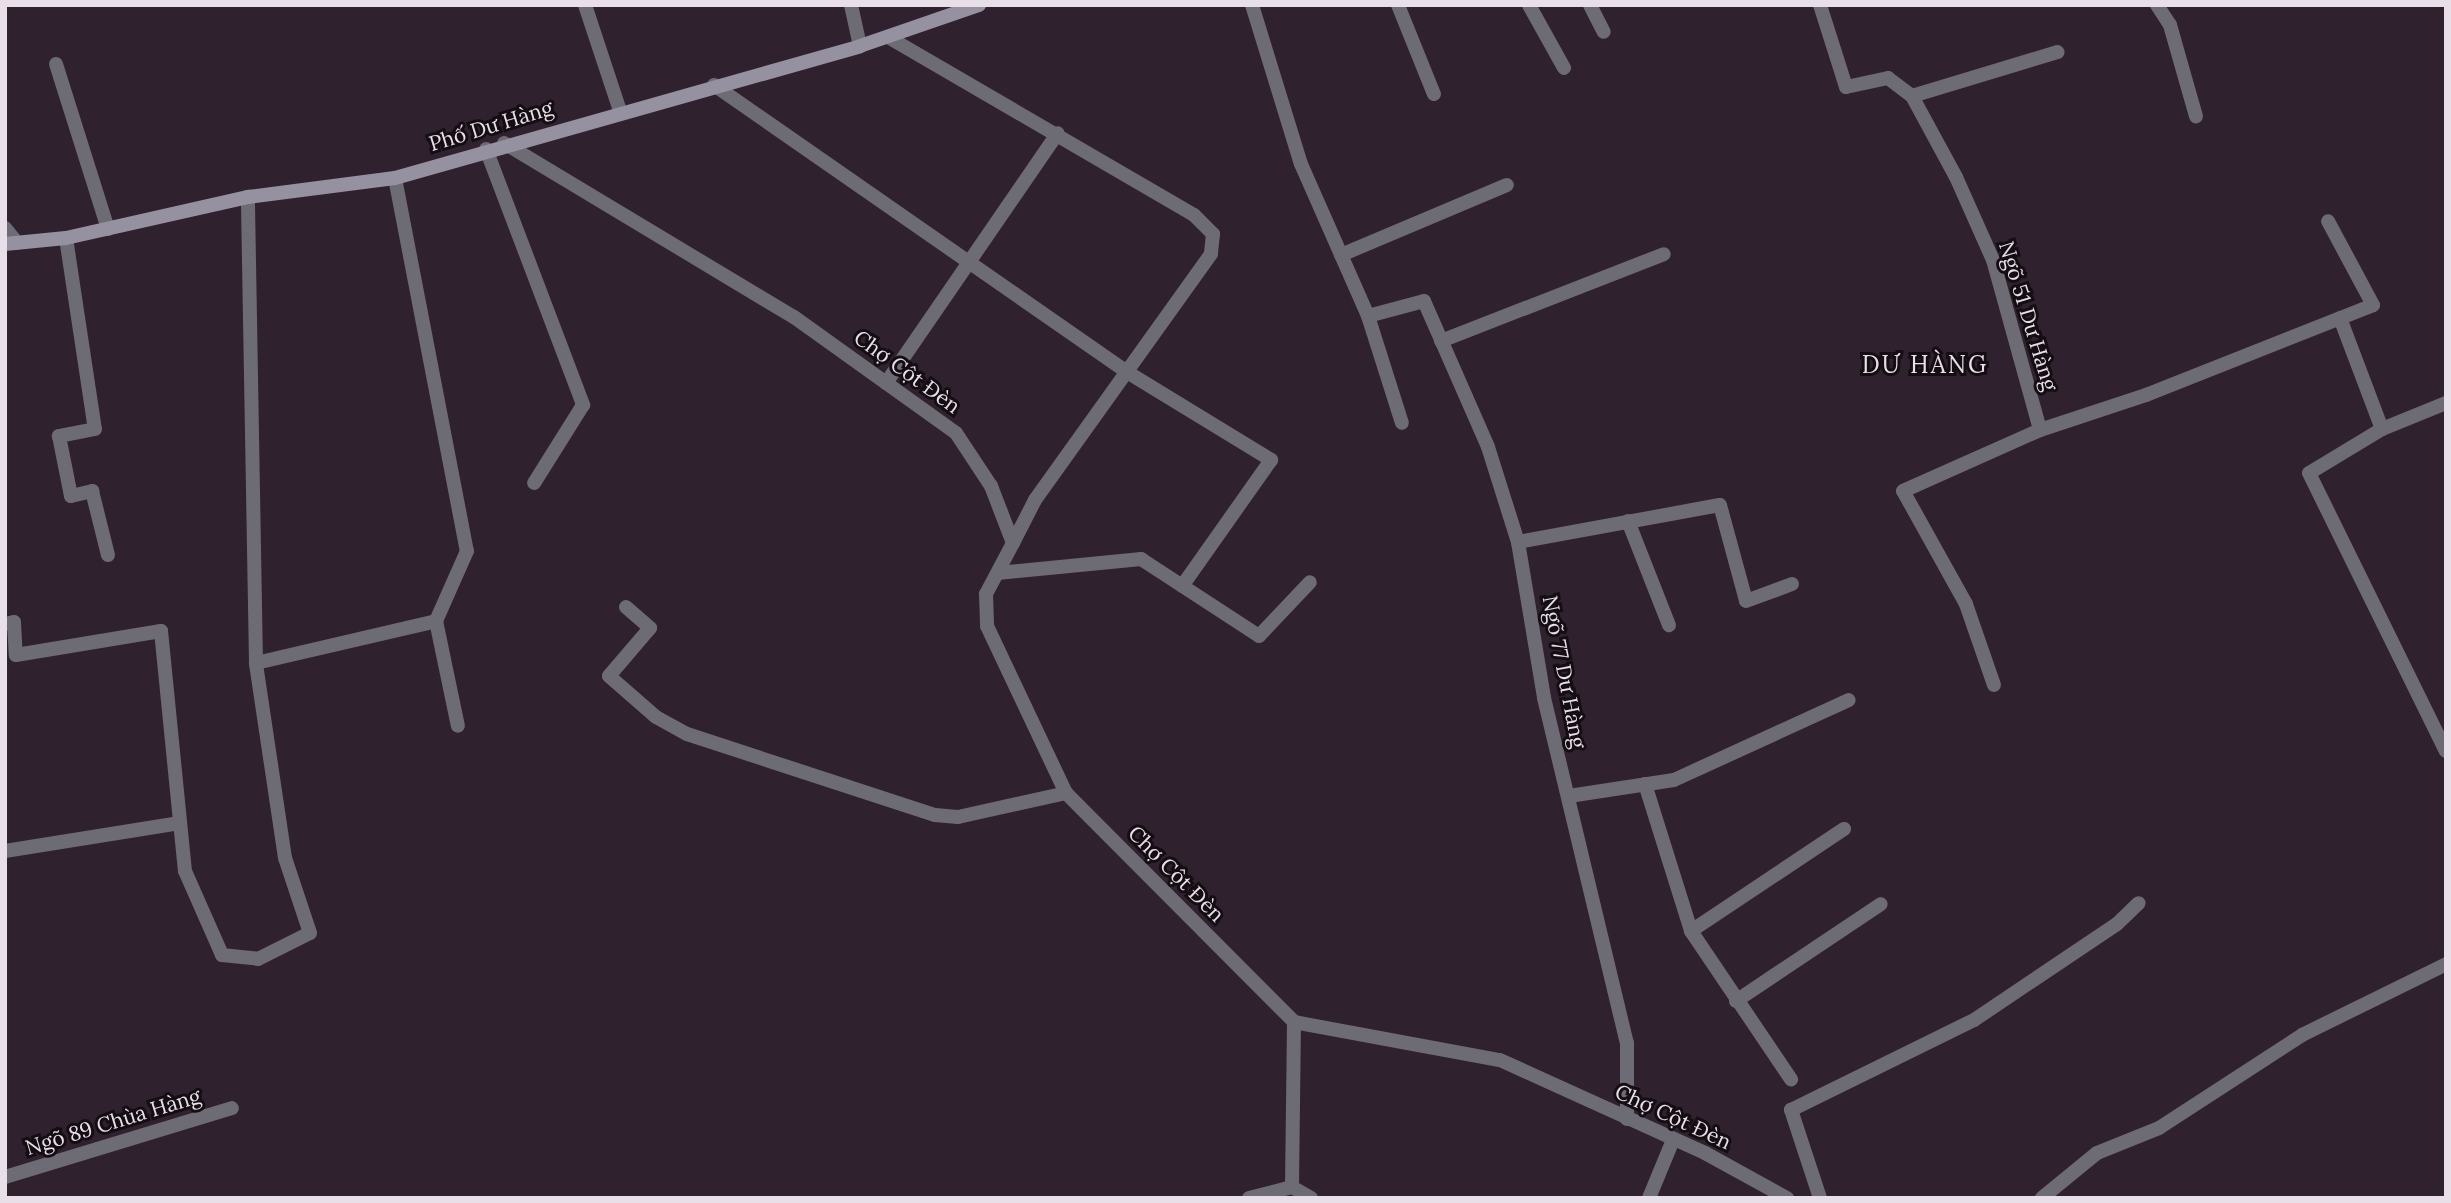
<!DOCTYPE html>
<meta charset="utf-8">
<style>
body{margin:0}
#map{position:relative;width:2451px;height:1203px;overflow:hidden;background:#2f212e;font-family:Lora,serif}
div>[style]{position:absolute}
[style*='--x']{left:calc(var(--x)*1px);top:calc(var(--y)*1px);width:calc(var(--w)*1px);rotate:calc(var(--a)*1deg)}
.lane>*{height:14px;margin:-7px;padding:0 7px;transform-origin:7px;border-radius:7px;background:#6d6b74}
.secondary>*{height:14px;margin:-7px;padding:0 7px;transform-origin:7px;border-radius:7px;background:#9591a0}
span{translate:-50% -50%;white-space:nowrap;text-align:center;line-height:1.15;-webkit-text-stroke:6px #140d13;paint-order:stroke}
.street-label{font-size:21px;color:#e9dfe8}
.quarter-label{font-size:24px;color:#e9dfe8;letter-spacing:2px}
.frame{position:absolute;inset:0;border:7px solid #e9dfe8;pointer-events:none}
</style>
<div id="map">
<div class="lane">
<div style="--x:585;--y:5;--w:112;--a:71.7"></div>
<div style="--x:851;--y:5;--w:42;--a:77.6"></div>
<div style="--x:1252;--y:5;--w:166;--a:72.9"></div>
<div style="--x:1301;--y:164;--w:166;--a:66.2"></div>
<div style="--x:1368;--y:316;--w:112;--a:72.4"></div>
<div style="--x:1398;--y:5;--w:96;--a:68"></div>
<div style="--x:1529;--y:5;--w:72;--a:60.9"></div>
<div style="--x:1590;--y:5;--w:30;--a:63"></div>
<div style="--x:1820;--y:5;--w:86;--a:72.4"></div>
<div style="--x:1846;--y:87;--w:43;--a:-12.1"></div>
<div style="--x:1888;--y:78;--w:30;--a:37"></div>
<div style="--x:1912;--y:96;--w:92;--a:61.5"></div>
<div style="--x:1956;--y:177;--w:91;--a:66"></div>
<div style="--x:1993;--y:260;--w:176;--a:74.5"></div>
<div style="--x:2157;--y:5;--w:24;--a:57"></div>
<div style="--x:2170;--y:25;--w:95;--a:74.1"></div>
<div style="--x:888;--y:37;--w:354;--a:30.2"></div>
<div style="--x:1194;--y:215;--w:27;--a:45"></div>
<div style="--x:1213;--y:234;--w:20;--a:96"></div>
<div style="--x:1211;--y:254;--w:302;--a:125.6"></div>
<div style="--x:1035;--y:500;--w:48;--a:117.1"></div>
<div style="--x:56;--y:64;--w:173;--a:72.5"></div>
<div style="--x:714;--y:85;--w:503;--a:34.8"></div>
<div style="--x:1127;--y:372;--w:169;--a:31.4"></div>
<div style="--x:1271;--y:460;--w:154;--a:125.2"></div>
<div style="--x:1912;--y:96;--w:152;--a:-16.8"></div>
<div style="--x:504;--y:143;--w:338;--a:31"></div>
<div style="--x:794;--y:317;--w:199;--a:35.6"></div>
<div style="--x:956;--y:433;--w:64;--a:56.6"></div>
<div style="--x:991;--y:486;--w:61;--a:68.9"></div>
<div style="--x:1013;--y:543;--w:58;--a:117.9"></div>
<div style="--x:986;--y:594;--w:32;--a:88"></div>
<div style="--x:987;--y:626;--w:185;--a:64.7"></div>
<div style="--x:1066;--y:793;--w:323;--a:45.1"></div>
<div style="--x:1294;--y:1022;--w:209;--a:10.5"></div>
<div style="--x:1500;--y:1060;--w:225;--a:24.4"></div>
<div style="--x:1705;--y:1153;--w:94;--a:28.8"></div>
<div style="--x:486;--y:149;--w:274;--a:69.2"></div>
<div style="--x:583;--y:405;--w:92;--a:122.1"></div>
<div style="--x:395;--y:178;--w:380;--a:79.1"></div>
<div style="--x:467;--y:551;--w:77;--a:113.9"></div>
<div style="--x:436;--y:621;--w:107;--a:78.2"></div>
<div style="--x:5;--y:228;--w:19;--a:51"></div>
<div style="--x:66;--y:238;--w:193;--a:81.4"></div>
<div style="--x:95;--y:429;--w:37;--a:169"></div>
<div style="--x:59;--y:436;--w:61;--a:78.7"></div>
<div style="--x:71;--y:496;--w:22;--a:-13"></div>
<div style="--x:92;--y:491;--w:66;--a:76"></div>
<div style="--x:1341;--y:255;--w:180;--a:-22.9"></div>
<div style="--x:1368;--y:316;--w:58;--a:-15"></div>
<div style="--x:1424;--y:301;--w:159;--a:66.3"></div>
<div style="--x:1488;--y:447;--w:100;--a:72.5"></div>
<div style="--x:1518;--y:542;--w:158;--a:80.5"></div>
<div style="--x:1544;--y:698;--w:355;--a:76.5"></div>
<div style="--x:1627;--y:1043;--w:76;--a:90"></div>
<div style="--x:2340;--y:318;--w:119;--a:69.3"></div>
<div style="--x:1441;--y:341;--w:239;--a:-21.3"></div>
<div style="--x:886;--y:383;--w:303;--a:-55.5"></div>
<div style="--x:2446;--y:403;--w:69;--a:157.9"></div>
<div style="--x:2382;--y:429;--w:85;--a:148.9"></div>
<div style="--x:2309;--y:473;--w:310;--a:63.8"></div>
<div style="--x:1628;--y:521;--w:112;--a:68.5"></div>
<div style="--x:1518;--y:542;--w:205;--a:-10.4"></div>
<div style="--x:1720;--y:505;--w:99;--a:74.8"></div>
<div style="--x:1746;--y:601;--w:49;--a:-20.3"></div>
<div style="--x:998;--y:573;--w:144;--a:-5.6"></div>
<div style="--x:1141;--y:559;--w:141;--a:33.1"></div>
<div style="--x:1259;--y:636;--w:74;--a:-46.6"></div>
<div style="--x:626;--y:607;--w:32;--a:41"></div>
<div style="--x:650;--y:628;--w:63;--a:130.5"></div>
<div style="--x:609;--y:676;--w:62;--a:41.1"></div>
<div style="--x:656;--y:717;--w:35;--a:29"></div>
<div style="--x:687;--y:734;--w:261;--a:18.1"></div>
<div style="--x:935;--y:815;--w:23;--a:5"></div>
<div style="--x:958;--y:817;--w:111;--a:-12.5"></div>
<div style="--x:5;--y:624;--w:9;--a:-13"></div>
<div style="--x:14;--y:622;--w:33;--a:87"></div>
<div style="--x:16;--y:655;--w:147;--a:-9.4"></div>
<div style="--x:161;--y:631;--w:241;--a:84.3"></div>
<div style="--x:185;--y:871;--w:92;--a:66.2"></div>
<div style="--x:222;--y:955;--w:36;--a:6"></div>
<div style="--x:258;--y:959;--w:58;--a:-26.6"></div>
<div style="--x:310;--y:933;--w:79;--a:-108.4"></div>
<div style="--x:285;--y:858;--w:197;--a:-98.5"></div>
<div style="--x:256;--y:663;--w:466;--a:-91"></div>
<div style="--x:256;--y:663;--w:185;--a:-13.1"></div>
<div style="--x:1994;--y:685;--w:86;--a:-109.1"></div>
<div style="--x:1966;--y:604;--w:129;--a:-119.1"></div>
<div style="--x:1903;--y:491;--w:150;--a:-24"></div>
<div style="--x:2040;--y:430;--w:112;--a:-18.3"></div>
<div style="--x:2146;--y:395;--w:244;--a:-21.6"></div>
<div style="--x:2373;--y:305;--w:95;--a:-118.2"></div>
<div style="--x:1645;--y:784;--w:154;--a:72.6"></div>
<div style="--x:1691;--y:931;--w:179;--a:56"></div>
<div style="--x:1569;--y:796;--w:106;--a:-8.7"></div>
<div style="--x:1674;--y:780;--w:192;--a:-24.6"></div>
<div style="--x:5;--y:851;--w:177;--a:-9.1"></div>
<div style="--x:1691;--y:931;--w:184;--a:-33.7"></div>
<div style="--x:1736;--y:1001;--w:174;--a:-33.8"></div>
<div style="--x:1294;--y:1022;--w:165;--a:90.7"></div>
<div style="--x:1292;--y:1187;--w:22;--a:30"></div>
<div style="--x:5;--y:1177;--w:237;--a:-16.9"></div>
<div style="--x:1249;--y:1198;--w:44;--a:-14.3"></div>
<div style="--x:1649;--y:1198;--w:63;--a:-67.5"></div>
<div style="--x:1820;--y:1198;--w:93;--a:-108.2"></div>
<div style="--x:1791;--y:1110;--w:204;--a:-26.2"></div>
<div style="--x:1974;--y:1020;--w:172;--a:-33.9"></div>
<div style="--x:2117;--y:924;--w:30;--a:-44"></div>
<div style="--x:2042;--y:1198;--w:71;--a:-39.3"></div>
<div style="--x:2097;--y:1153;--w:67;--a:-22"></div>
<div style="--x:2159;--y:1128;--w:171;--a:-33"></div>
<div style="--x:2302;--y:1035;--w:161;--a:-26.2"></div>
</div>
<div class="secondary">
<div style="--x:5;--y:244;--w:61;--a:-5.6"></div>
<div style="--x:66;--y:238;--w:187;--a:-12.7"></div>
<div style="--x:248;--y:197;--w:148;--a:-7.4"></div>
<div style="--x:395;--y:178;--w:483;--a:-15.8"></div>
<div style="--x:860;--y:46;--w:126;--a:-19"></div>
</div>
<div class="street-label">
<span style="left:491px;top:126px;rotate:-17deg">Phố Dư Hàng</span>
<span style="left:2028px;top:316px;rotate:73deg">Ngõ 51 Dư Hàng</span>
<span style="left:907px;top:372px;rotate:36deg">Chợ Cột Đèn</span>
<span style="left:1564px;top:672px;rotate:79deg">Ngõ 77 Dư Hàng</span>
<span style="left:1176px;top:874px;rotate:45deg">Chợ Cột Đèn</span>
<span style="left:1673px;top:1117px;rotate:25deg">Chợ Cột Đèn</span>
<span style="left:113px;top:1122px;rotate:-17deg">Ngõ 89 Chùa Hàng</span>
</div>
<div class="quarter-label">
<span style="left:1925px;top:365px">DƯ HÀNG</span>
</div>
<div class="frame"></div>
</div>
